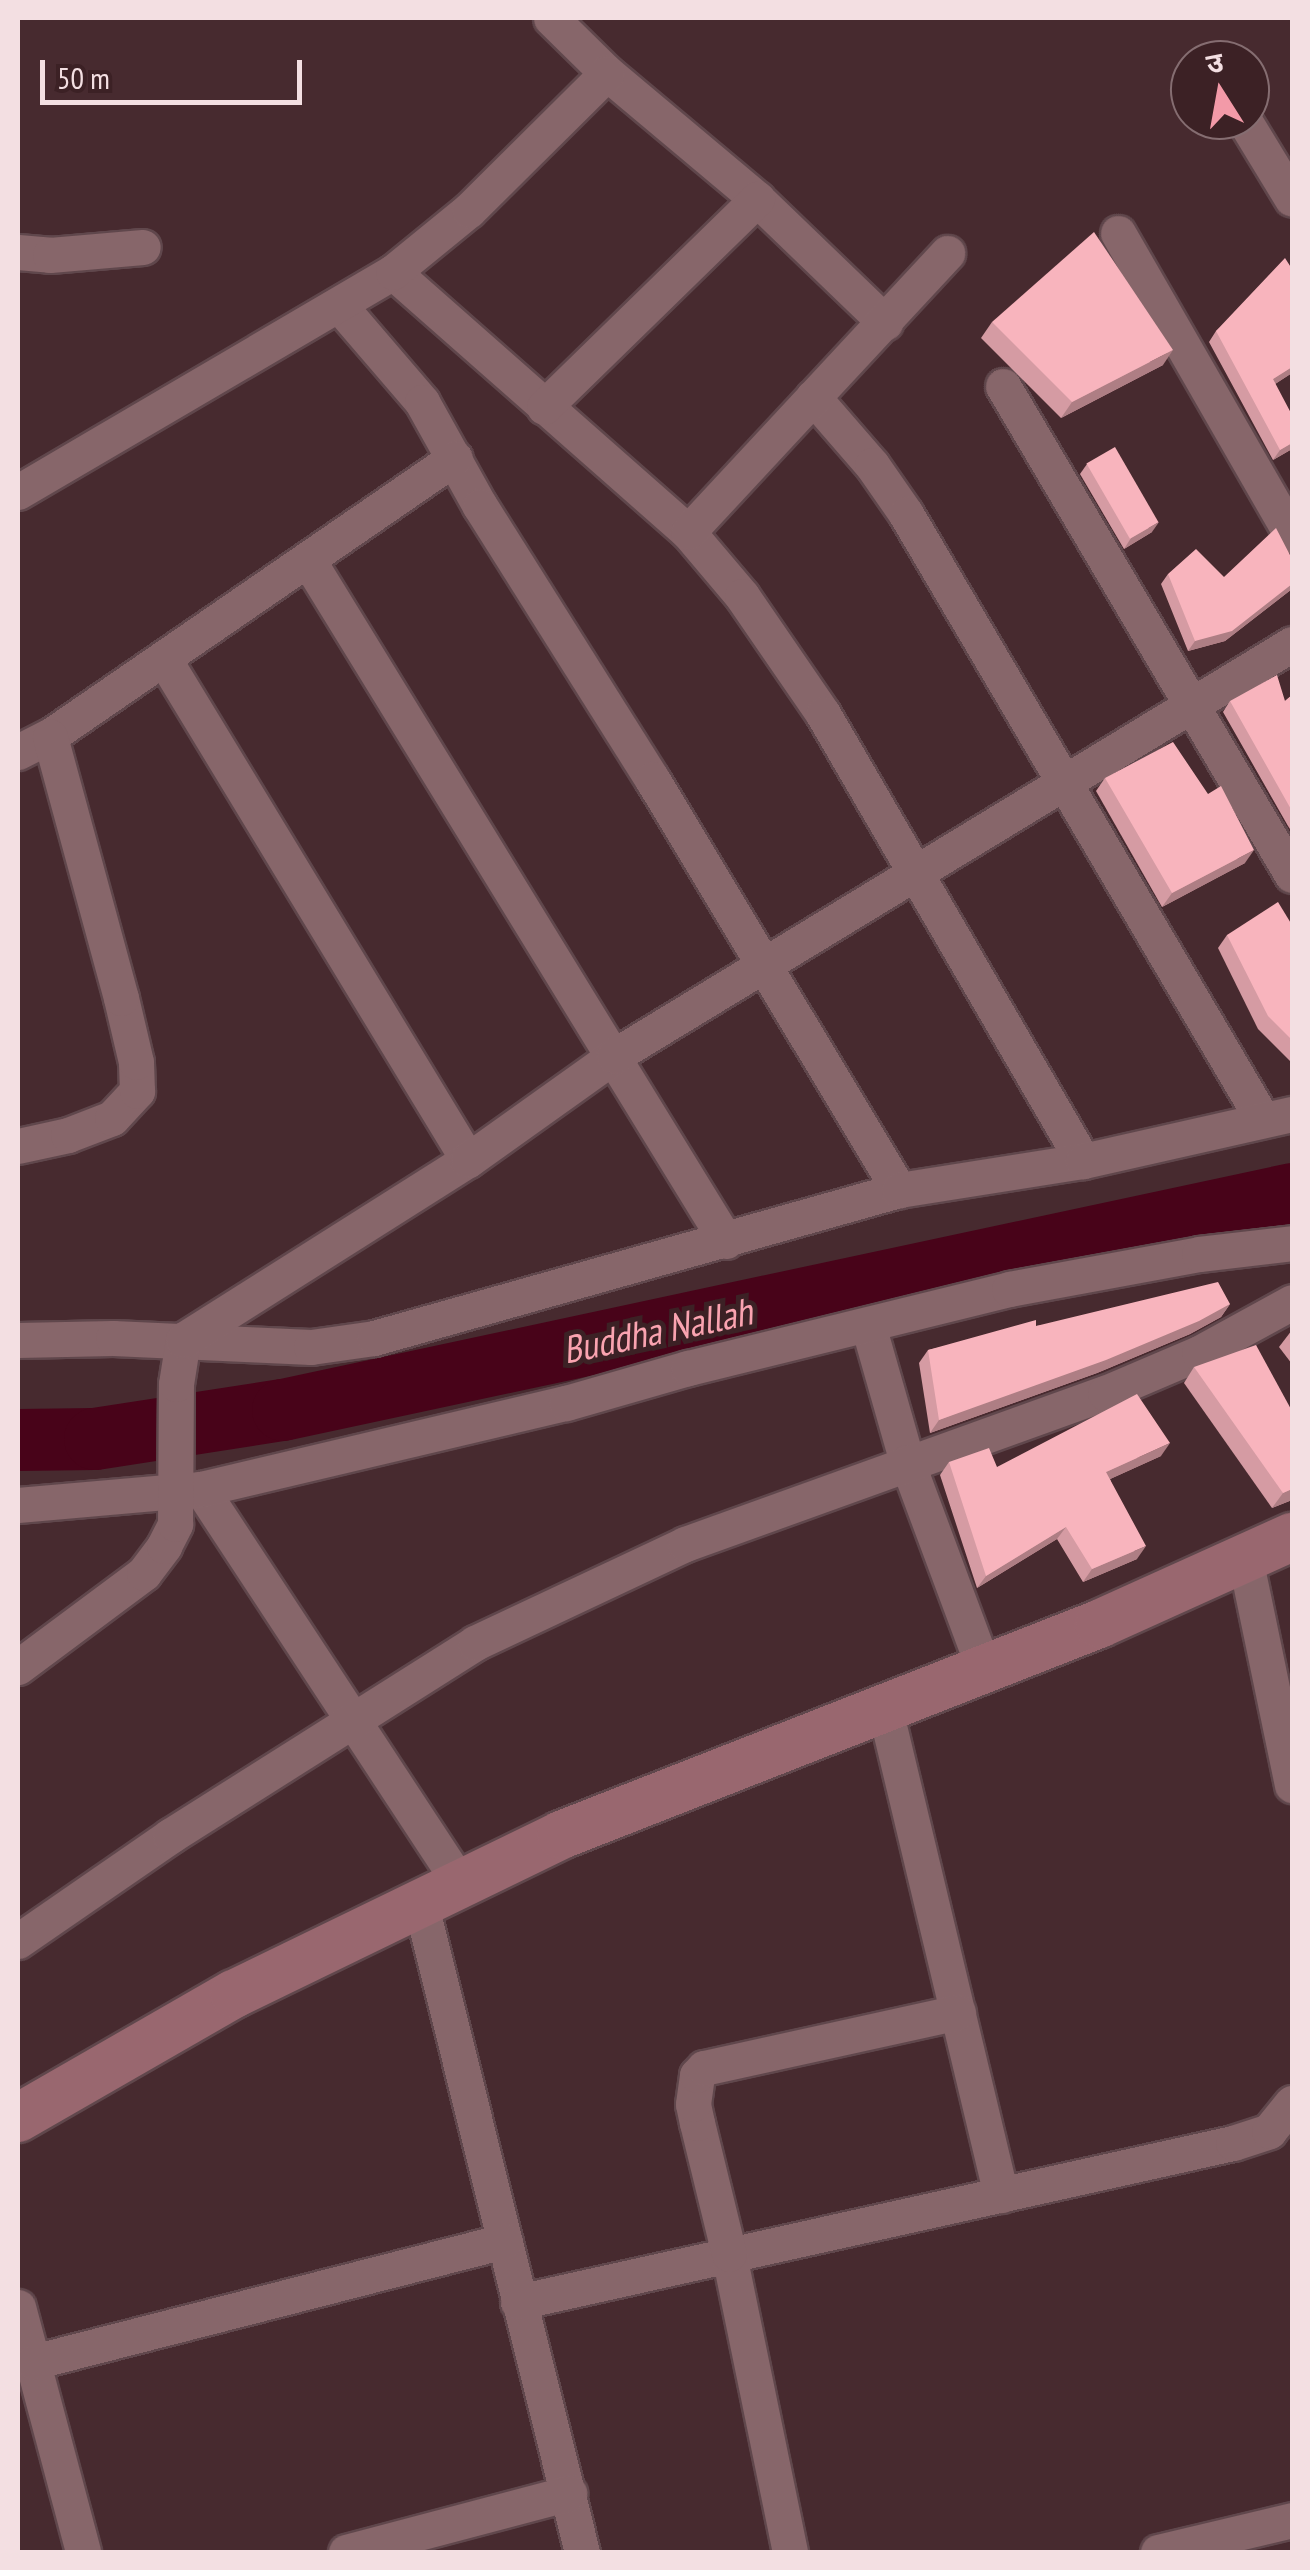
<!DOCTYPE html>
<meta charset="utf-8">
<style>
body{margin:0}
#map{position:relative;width:1310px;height:2570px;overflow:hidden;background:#472a2f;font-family:"PT Sans Narrow","Noto Sans Devanagari",sans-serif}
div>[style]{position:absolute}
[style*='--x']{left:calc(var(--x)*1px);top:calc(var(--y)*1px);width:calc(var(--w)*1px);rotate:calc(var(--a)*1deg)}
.river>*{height:62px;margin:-31px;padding:0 31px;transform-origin:31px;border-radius:31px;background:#480319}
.roads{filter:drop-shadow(2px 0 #60474c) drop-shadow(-2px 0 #60474c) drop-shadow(0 2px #60474c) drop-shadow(0 -2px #60474c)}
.street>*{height:35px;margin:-17.5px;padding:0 17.5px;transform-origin:17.5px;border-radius:17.5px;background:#87666a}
.secondary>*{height:48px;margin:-24px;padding:0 24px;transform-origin:24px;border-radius:24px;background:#99676f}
.wall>*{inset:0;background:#d59ba3}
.shaded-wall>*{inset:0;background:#ae7e84}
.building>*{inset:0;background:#f8b4bd;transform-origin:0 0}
span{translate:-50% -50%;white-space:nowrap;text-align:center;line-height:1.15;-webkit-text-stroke:10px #3c2125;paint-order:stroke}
.water-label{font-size:38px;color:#faa3b0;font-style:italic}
.frame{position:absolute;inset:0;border:20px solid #f3dfe2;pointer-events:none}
.north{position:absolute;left:1170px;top:40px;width:100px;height:100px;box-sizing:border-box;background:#3c2125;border:2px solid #856d71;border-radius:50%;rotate:349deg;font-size:28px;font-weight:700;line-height:40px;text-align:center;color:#f3dfe2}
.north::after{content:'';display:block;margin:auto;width:35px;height:45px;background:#f39aa8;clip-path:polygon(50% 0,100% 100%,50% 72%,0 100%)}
.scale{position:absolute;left:40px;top:60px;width:262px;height:45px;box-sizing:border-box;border:5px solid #f3dfe2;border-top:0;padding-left:12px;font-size:30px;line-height:35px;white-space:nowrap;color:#f3dfe2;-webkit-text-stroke:8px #3c2125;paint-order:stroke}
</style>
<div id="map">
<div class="river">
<div style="--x:18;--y:1440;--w:77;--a:-0.7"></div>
<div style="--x:95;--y:1439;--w:190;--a:-8.8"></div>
<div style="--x:283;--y:1410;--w:1032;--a:-12.08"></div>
</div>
<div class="roads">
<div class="street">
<div style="--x:551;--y:18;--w:78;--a:44.5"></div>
<div style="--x:607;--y:73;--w:196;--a:40"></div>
<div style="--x:757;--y:199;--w:178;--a:43.9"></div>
<div style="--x:1244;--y:120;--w:92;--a:58.7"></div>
<div style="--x:1118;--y:233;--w:349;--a:60.1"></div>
<div style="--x:18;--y:252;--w:32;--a:5"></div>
<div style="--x:50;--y:255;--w:93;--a:-4.9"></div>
<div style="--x:393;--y:272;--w:393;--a:41.4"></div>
<div style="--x:688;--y:532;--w:84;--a:49.8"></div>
<div style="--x:742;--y:596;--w:143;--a:55.5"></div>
<div style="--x:823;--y:714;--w:517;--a:59.82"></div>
<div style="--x:339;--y:305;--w:128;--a:49.4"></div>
<div style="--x:422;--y:402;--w:119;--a:60.9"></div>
<div style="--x:480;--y:506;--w:323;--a:57.8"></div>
<div style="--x:652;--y:779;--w:480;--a:59"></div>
<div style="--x:1003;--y:386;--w:568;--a:59.42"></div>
<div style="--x:813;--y:397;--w:90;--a:49.1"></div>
<div style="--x:872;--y:465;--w:60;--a:55.2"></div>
<div style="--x:906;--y:514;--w:703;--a:59.5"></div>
<div style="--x:544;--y:407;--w:298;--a:-44.3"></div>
<div style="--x:18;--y:492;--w:435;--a:-30.4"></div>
<div style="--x:393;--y:272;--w:98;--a:-39.2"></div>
<div style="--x:469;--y:210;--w:194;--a:-44.8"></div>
<div style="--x:688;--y:532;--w:381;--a:-47.1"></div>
<div style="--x:308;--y:560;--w:799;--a:58.46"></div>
<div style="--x:164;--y:659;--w:586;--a:58.75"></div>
<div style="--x:18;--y:752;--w:36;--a:-27"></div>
<div style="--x:50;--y:736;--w:491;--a:-34.5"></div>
<div style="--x:18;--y:1146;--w:51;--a:-12.4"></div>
<div style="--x:68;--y:1135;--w:47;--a:-21.1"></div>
<div style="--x:112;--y:1118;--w:37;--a:-47"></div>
<div style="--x:137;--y:1091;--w:29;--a:-92"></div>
<div style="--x:136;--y:1062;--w:66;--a:-103.2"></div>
<div style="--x:121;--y:998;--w:271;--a:-105.2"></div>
<div style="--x:868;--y:1325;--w:142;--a:74.1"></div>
<div style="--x:907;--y:1462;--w:221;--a:69.6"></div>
<div style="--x:18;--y:1340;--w:95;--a:-1.2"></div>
<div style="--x:113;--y:1338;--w:198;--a:2.6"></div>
<div style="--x:311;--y:1347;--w:64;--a:-8.1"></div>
<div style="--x:374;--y:1338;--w:545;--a:-15.74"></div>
<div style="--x:899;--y:1190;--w:186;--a:-9"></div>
<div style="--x:1083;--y:1161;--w:214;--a:-12.7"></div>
<div style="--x:201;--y:1489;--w:472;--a:56.7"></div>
<div style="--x:18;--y:1505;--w:184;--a:-5"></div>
<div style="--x:201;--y:1489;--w:375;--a:-13.3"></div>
<div style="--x:566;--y:1403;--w:127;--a:-16"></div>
<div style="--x:688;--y:1368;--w:331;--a:-13.8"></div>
<div style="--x:1009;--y:1289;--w:193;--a:-10.4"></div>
<div style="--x:1199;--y:1254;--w:94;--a:-6.7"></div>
<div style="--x:1245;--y:1558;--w:232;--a:78.3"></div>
<div style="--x:18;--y:1667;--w:157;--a:-36.7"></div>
<div style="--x:144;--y:1573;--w:34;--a:-53"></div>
<div style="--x:164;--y:1546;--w:25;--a:-63"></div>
<div style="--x:175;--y:1524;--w:140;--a:-89.6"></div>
<div style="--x:176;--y:1384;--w:45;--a:-81"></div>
<div style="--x:183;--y:1340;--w:337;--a:-32.3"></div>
<div style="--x:468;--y:1160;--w:179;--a:-35.5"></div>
<div style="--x:614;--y:1056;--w:793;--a:-31.29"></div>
<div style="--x:884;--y:1705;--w:504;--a:76.57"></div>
<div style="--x:420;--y:1901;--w:671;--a:76.03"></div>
<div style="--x:18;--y:1941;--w:185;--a:-34.6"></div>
<div style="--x:170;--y:1836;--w:361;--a:-32.3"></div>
<div style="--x:475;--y:1643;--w:232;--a:-25.2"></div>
<div style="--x:685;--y:1544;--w:446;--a:-19.8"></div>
<div style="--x:1105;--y:1393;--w:102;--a:-23.1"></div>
<div style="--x:1199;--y:1353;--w:106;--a:-28.7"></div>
<div style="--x:518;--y:2302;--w:732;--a:-12.54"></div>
<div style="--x:1233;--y:2143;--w:38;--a:-18"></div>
<div style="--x:1269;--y:2131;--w:36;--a:-51"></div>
<div style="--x:18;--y:2307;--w:253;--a:75.1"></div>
<div style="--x:33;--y:2362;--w:487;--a:-14.4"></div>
<div style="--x:346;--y:2552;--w:231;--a:-14.8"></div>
<div style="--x:790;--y:2552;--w:304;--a:-101.6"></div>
<div style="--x:729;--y:2254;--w:135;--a:-103.7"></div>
<div style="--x:697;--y:2123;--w:19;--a:-102"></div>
<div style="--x:693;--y:2104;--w:29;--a:-82"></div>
<div style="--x:697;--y:2075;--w:10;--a:-45"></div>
<div style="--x:704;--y:2068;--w:260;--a:-12.4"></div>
<div style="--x:1158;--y:2552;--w:138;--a:-13.4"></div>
</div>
<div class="secondary">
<div style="--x:18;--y:2118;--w:249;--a:-29.9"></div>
<div style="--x:234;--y:1994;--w:364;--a:-25.9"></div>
<div style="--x:561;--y:1835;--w:578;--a:-21.41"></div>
<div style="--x:1099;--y:1624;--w:212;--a:-24.3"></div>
</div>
</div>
<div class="wall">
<div style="clip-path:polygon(1292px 269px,1292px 373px,1275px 384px,1292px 449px,1273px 460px,1209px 342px,1216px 331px)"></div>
<div style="clip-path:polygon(992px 322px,1163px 365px,1061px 418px,981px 338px)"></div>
<div style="clip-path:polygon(1087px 464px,1152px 532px,1124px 549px,1080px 474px)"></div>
<div style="clip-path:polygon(1292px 559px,1292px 589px,1225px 641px,1188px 651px,1161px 584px,1168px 574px,1224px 577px)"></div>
<div style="clip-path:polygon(1292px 695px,1292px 832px,1288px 826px,1223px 712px,1230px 701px,1285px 701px)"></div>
<div style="clip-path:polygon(1105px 778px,1245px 863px,1162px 907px,1096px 791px)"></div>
<div style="clip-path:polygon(1292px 925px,1292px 1063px,1258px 1029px,1218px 948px,1227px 935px)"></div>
<div style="clip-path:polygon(1230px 1304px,1221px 1317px,1190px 1334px,1097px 1373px,930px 1433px,919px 1363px,928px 1350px,1036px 1326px)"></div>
<div style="clip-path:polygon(1292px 1330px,1292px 1364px,1279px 1347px)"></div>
<div style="clip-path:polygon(1194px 1367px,1292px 1411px,1292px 1500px,1272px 1508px,1184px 1383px)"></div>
<div style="clip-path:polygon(1161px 1456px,1110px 1479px,1137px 1559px,1083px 1582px,1057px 1539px,977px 1588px,940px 1475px,949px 1462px,997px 1467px)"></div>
</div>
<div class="shaded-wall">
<div style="clip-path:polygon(1173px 350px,1163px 365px,1061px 418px,1072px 402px)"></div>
<div style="clip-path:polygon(1292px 367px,1292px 373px,1266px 390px,1273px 379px)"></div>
<div style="clip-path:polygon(1292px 443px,1292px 449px,1273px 460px,1280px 450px)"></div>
<div style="clip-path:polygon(1159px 522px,1152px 532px,1124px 549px,1131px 538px)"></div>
<div style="clip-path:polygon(1292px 584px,1292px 589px,1225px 641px,1188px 651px,1195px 641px)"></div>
<div style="clip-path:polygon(1254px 850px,1245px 863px,1162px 907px,1172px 893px)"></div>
<div style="clip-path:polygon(1230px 1304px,1221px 1317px,1190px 1334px,1097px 1373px,930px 1433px,939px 1420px)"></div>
<div style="clip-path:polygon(1170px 1443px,1161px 1456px,1097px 1485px,1106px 1472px)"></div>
<div style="clip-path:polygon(1292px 1489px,1292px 1500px,1272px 1508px,1283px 1493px)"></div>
<div style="clip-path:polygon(1066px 1527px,1057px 1539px,977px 1588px,986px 1576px)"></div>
<div style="clip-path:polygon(1146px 1546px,1137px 1559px,1083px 1582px,1092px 1569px)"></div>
</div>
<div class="building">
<div style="clip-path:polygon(1094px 232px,1173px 350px,1072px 402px,992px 322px)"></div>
<div style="clip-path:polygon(1285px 258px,1292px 269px,1292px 367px,1273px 379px,1292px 415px,1292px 443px,1280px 450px,1216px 331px)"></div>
<div style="left:1115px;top:447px;width:87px;height:33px;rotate:60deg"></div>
<div style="clip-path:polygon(1276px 528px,1292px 559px,1292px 584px,1232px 631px,1195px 641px,1168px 574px,1196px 549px,1224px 577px)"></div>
<div style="clip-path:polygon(1277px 675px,1285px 701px,1292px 695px,1292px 811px,1230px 701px)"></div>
<div style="clip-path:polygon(1173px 742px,1208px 794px,1221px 786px,1254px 850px,1172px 893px,1105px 778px)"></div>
<div style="clip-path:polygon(1278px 902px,1292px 925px,1292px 1040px,1268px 1016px,1227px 935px)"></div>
<div style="clip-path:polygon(1218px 1282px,1230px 1304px,1199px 1321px,1106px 1360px,939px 1420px,928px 1350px,1036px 1320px,1036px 1326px)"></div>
<div style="clip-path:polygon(1256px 1345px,1292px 1411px,1292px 1489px,1283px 1493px,1194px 1367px)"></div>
<div style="clip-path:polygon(1137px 1394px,1170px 1443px,1106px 1472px,1146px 1546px,1092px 1569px,1066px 1527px,986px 1576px,949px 1462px,989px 1448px,997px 1467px)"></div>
</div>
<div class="water-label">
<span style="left:657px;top:1330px;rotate:-12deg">Buddha Nallah</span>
</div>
<div class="frame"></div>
<div class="north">उ</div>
<div class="scale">50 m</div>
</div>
